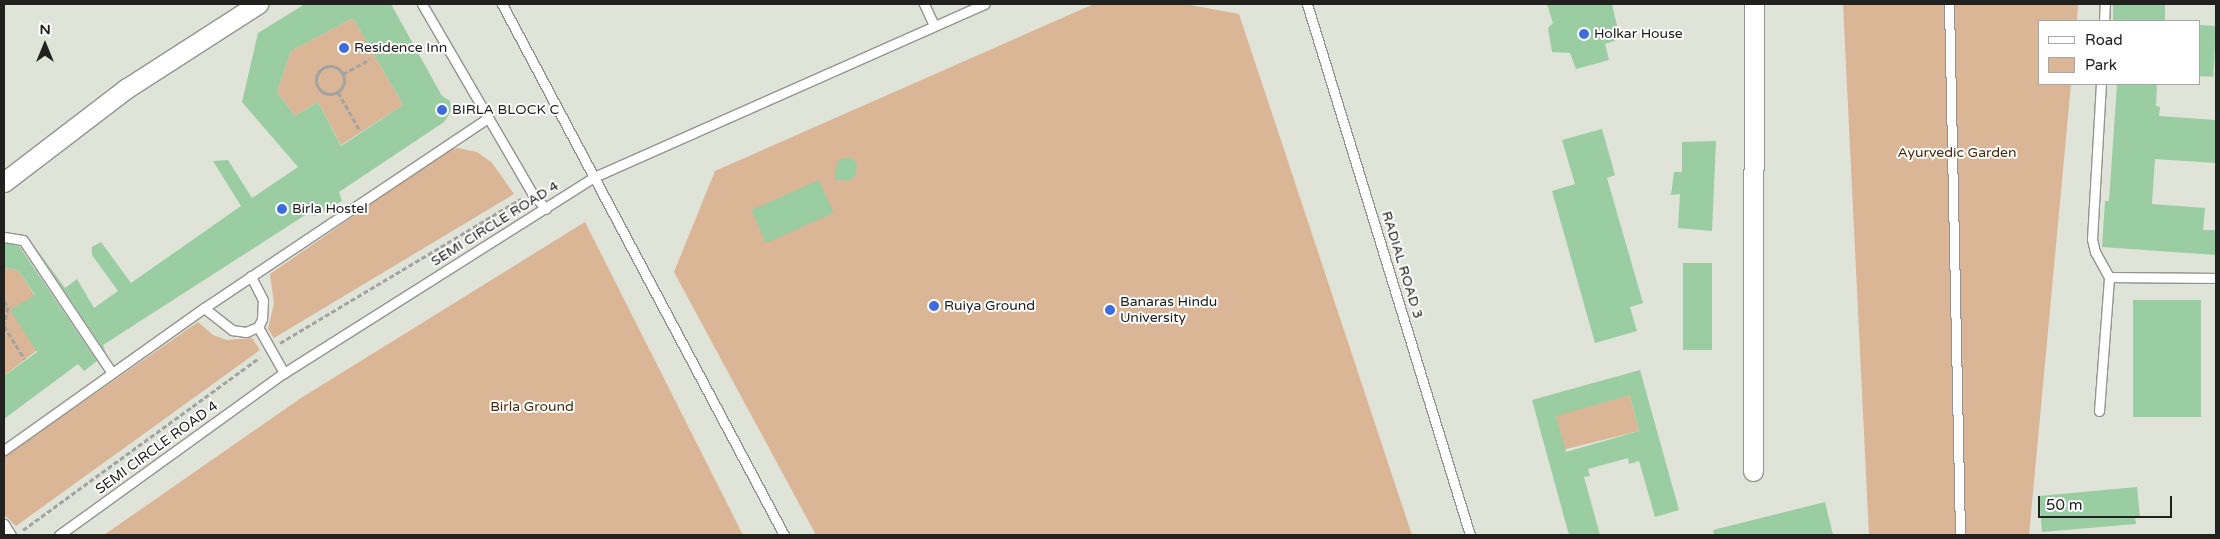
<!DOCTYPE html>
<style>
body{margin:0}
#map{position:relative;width:2220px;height:539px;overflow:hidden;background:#ebece8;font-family:"Varela Round",sans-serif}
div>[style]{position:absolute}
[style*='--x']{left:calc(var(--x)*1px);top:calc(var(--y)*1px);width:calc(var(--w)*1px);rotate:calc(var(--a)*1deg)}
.built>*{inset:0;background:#e0e3d8}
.green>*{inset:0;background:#dab596;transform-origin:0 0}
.building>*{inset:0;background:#9acda2;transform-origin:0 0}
.path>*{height:3px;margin-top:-1.5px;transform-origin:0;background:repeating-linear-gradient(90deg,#a3a4a1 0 5px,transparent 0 7.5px)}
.path>.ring{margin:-1.5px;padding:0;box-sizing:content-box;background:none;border:3px solid #a3a4a1;border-radius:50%}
.roads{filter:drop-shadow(1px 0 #939491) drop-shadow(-1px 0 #939491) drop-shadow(0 1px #939491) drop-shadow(0 -1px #939491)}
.lane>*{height:9px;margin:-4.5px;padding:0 4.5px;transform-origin:4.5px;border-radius:4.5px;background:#fff}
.street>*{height:19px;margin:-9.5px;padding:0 9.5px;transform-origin:9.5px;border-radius:9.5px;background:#fff}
.dots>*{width:14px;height:14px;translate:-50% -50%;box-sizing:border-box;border:2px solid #fff;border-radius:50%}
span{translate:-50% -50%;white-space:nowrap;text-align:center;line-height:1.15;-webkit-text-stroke:4px #fff;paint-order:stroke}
.poi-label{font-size:14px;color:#212120}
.left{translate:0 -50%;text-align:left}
.park-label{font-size:14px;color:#4b2a08}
.street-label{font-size:14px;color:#212120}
.frame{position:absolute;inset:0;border:5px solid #212120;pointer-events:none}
.legend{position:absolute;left:2038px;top:20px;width:162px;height:65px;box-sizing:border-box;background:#fff;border:1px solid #a6a6a6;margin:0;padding:6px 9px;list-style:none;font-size:15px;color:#212120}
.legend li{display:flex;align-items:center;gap:10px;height:25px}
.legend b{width:25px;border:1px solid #a6a6a6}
.north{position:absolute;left:20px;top:20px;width:50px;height:50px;-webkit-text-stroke:4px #fff;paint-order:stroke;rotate:0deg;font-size:14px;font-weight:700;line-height:20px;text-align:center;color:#212120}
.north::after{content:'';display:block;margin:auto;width:18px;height:22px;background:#212120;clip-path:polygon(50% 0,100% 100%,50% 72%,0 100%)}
.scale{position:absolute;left:2038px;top:496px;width:134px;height:22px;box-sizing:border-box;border:2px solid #212120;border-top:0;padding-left:6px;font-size:15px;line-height:18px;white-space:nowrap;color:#212120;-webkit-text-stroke:4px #fff;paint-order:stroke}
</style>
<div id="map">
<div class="built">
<div style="clip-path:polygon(evenodd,4px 4px,2216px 4px,2216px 535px,4px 535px,4px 4px,2039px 21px,2199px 21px,2199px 84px,2039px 84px,2039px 21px)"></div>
</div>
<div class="green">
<div style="clip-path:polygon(1094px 4px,1185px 4px,1239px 14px,1412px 535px,816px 535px,674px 272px,715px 171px)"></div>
<div style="clip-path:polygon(1843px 4px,2078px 4px,2077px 21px,2039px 21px,2039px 84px,2071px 84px,2029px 535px,1869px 535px)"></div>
<div style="clip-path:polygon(353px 18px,403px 105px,341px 145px,318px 102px,295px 116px,277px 92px,291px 51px)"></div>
<div style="clip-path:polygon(458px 148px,477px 152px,492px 163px,514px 194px,274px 338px,268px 329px,274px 303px,270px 274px,449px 150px)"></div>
<div style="clip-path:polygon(585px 222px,743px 535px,104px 535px,301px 398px)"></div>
<div style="clip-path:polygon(4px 268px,18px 270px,59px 333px,4px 376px)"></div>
<div style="clip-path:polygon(198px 322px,213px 335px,227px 340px,252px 338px,260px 350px,16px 526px,4px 515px,4px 457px)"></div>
<div style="left:1630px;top:395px;width:37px;height:77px;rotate:76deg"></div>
</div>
<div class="building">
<div style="clip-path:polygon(evenodd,305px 4px,391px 4px,442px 96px,450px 101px,451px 110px,448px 116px,444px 122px,339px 192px,342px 201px,315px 216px,310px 212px,103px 345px,106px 353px,33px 244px,65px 288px,77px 279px,94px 308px,118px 291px,92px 255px,92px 247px,101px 242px,131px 283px,241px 206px,213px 161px,228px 160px,252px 198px,298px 167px,242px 102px,258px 33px,305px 4px,353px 18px,403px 105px,341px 146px,318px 102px,295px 116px,277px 92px,291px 51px,353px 18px)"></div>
<div style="clip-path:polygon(1547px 4px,1612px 4px,1620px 39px,1605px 44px,1609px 60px,1576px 69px,1570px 53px,1552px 52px,1548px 28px,1553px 23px)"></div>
<div style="left:2113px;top:4px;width:52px;height:17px"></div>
<div style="left:2199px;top:25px;width:17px;height:51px;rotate:3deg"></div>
<div style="clip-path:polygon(2117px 84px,2157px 84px,2156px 106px,2160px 107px,2159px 116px,2216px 120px,2216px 163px,2155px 159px,2152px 204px,2205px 208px,2203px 230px,2216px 230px,2216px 255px,2102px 247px,2105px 201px,2109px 201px)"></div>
<div style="clip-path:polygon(1602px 129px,1615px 175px,1607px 178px,1643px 303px,1630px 307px,1637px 331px,1595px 343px,1552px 191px,1575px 184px,1562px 140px)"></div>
<div style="clip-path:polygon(1716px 141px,1712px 231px,1678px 228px,1680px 194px,1671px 195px,1674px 172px,1682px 172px,1682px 142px)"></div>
<div style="clip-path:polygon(850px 157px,857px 164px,856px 175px,849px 181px,834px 179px,838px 160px)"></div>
<div style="left:819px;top:180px;width:36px;height:74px;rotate:66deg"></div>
<div style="clip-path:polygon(4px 243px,19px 246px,97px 361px,84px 371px,78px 364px,4px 419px,4px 376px,37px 352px,10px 310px,35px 295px,18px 270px,4px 268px)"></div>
<div style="left:1683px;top:263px;width:29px;height:87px"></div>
<div style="left:2133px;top:300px;width:68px;height:117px"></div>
<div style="clip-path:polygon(evenodd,1640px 370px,1679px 510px,1655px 517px,1639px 461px,1629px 464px,1628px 458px,1588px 469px,1590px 476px,1584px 477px,1600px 535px,1569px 535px,1532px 400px,1640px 370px,1630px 395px,1639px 431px,1566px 452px,1556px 416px,1630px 395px)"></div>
<div style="clip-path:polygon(2137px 487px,2140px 517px,2135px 517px,2136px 524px,2042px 532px,2039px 496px)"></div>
<div style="clip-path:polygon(1825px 502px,1833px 535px,1714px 535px,1713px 530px)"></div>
</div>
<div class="path">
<div class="ring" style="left:316px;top:66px;width:25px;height:25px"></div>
<div style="--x:343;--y:74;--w:31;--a:-29"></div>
<div style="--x:338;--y:92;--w:43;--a:60.4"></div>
<div style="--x:4;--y:301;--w:7;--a:56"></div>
<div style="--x:8;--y:307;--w:18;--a:103"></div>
<div style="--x:4;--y:326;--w:39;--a:58"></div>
<div style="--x:280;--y:343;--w:281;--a:-30.9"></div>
<div style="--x:23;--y:530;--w:293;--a:-36.1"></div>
</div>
<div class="roads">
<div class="lane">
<div style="--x:422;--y:4;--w:219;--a:59.8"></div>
<div style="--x:532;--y:193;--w:21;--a:49"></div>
<div style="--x:502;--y:4;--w:601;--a:62.03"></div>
<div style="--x:924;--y:4;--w:23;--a:65"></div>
<div style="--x:1307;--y:4;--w:555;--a:72.94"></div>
<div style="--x:1949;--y:4;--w:531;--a:88.81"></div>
<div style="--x:2104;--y:21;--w:17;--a:-87"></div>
<div style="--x:4;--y:237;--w:19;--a:9"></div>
<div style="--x:23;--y:240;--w:160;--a:56.2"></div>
<div style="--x:2109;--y:277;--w:107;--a:0.5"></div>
<div style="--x:204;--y:308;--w:36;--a:38"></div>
<div style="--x:232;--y:330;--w:14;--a:8"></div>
<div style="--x:246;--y:332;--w:13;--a:-23"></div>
<div style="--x:258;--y:327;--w:9;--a:-63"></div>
<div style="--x:262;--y:319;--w:19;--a:-87"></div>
<div style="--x:263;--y:300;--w:27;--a:-117"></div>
<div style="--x:258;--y:327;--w:53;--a:60.5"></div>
<div style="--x:2099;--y:411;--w:134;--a:-85.7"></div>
<div style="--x:2109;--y:277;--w:29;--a:-119"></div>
<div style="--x:2095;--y:252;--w:13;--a:-103"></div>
<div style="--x:2092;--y:239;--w:155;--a:-86.7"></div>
<div style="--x:4;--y:450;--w:245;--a:-35.4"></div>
<div style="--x:204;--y:308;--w:342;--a:-33.8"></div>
<div style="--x:4;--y:524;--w:13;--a:58"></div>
<div style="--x:59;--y:535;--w:277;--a:-35.8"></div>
<div style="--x:284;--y:373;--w:367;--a:-32.3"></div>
<div style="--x:594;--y:177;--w:427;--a:-23.9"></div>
</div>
<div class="street">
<div style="--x:4;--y:182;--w:155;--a:-37.4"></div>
<div style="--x:127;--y:88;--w:156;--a:-32.7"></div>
<div style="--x:1753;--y:471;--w:467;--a:-89.9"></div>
</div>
</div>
<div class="dots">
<div style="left:1584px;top:34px;background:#3e6cdd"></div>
<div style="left:344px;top:48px;background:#3e6cdd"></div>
<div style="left:442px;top:110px;background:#3e6cdd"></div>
<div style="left:282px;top:209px;background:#3e6cdd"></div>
<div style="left:934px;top:306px;background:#3e6cdd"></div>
<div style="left:1110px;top:310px;background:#3e6cdd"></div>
</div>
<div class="poi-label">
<span class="left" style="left:1594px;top:34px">Holkar House</span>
<span class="left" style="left:354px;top:48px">Residence Inn</span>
<span class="left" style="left:452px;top:110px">BIRLA BLOCK C</span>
<span class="left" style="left:292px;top:209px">Birla Hostel</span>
<span class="left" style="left:1120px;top:310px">Banaras Hindu<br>University</span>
<span class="left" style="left:944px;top:306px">Ruiya Ground</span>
</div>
<div class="park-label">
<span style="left:1957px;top:153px">Ayurvedic Garden</span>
<span style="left:532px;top:407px">Birla Ground</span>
</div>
<div class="street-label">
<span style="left:495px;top:224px;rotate:-32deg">SEMI CIRCLE ROAD 4</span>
<span style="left:1402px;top:265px;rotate:73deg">RADIAL ROAD 3</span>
<span style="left:157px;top:448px;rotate:-36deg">SEMI CIRCLE ROAD 4</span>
</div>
<div class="frame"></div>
<ul class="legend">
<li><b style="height:6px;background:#fff"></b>Road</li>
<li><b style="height:14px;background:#dab596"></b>Park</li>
</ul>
<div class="north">N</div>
<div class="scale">50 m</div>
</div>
